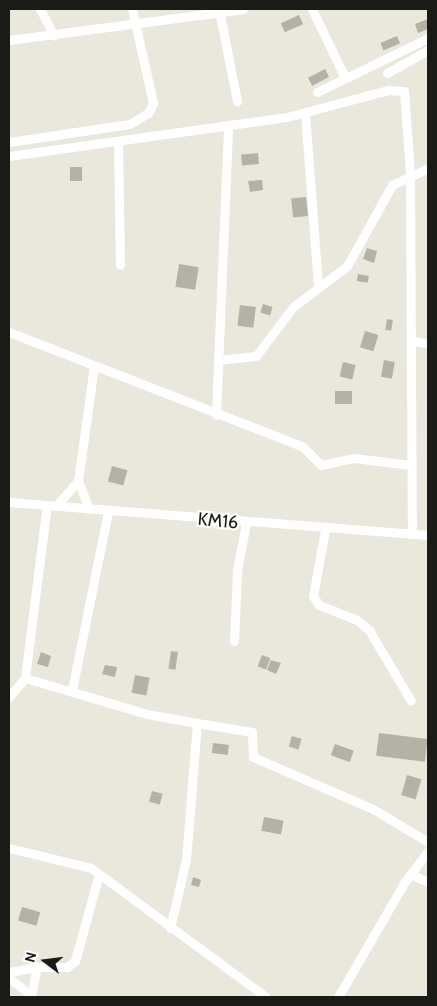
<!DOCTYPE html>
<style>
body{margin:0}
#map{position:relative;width:437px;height:1006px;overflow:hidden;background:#eae8dc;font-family:Cabin,sans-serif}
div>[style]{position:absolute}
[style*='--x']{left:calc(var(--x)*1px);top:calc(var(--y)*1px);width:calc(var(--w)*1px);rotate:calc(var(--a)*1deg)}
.building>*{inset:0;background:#b4b2a7;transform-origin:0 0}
.minor>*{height:9px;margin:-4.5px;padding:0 4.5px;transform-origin:4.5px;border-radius:4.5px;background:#fff}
span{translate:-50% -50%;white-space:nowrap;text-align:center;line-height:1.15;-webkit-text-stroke:4.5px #fff;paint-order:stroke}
.street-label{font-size:18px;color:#1a1a16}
.frame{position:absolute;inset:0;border:10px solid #1a1a16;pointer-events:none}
.north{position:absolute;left:20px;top:936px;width:50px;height:50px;-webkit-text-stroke:4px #fff;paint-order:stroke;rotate:285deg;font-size:14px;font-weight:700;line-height:20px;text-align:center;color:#1a1a16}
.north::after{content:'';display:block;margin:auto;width:18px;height:22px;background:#1a1a16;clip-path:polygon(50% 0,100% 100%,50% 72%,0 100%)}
</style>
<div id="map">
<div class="building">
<div style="left:299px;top:15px;width:10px;height:20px;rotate:66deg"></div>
<div style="clip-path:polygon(428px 19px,428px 29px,418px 33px,415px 24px)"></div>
<div style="left:397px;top:36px;width:8px;height:18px;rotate:67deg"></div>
<div style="left:325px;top:69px;width:9px;height:19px;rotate:63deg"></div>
<div style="left:258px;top:153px;width:11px;height:17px;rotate:85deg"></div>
<div style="left:70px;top:167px;width:12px;height:14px"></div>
<div style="clip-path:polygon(262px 180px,263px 190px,250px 192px,248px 181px)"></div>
<div style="left:306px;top:197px;width:19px;height:15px;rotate:84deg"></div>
<div style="clip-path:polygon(367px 248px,377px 251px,374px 263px,363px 259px)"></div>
<div style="left:179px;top:264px;width:20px;height:23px;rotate:9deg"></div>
<div style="left:358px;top:274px;width:11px;height:7px;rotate:10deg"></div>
<div style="left:263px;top:304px;width:10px;height:9px;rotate:17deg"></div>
<div style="left:240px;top:305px;width:16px;height:21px;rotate:7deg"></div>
<div style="left:387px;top:319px;width:6px;height:11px;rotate:9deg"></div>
<div style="left:365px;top:331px;width:14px;height:17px;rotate:17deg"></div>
<div style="left:384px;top:360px;width:11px;height:17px;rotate:10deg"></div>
<div style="left:343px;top:362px;width:13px;height:15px;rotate:13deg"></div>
<div style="left:335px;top:391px;width:17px;height:13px"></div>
<div style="left:112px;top:466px;width:16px;height:16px;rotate:15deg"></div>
<div style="left:171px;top:651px;width:7px;height:18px;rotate:8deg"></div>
<div style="clip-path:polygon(41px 652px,51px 656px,48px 667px,37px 664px)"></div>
<div style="left:262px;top:655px;width:9px;height:12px;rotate:21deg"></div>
<div style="clip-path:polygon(271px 660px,281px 663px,276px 674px,267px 670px)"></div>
<div style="clip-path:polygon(105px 665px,117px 667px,115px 677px,102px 674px)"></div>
<div style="left:135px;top:675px;width:15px;height:18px;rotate:11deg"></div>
<div style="left:379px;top:733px;width:49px;height:23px;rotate:7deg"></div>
<div style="left:292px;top:736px;width:10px;height:11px;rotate:17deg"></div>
<div style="left:213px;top:743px;width:16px;height:10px;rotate:7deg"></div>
<div style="left:335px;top:744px;width:20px;height:12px;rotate:20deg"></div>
<div style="left:407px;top:775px;width:15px;height:21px;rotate:16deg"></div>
<div style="left:152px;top:791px;width:11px;height:11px;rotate:15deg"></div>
<div style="left:264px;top:817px;width:20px;height:14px;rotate:11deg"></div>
<div style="clip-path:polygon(193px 877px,201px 880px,199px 887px,191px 885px)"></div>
<div style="left:22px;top:907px;width:19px;height:14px;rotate:16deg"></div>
</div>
<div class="minor">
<div style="--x:40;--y:9;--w:30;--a:62"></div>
<div style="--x:312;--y:9;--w:76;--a:64.4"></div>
<div style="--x:220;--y:15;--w:88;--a:78.8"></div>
<div style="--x:9;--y:40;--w:236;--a:-7.5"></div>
<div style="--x:387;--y:73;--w:47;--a:-29.3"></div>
<div style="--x:317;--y:92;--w:123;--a:-25.9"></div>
<div style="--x:305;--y:113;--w:174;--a:85.7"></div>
<div style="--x:118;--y:141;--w:124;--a:89.1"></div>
<div style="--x:9;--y:142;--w:122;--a:-8.5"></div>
<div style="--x:130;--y:124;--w:22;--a:-32"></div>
<div style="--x:149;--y:112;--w:10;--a:-66"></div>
<div style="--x:153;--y:103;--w:96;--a:-102.6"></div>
<div style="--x:9;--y:156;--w:281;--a:-8"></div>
<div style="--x:287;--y:117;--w:105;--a:-15"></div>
<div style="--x:388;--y:90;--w:16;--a:4"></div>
<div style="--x:404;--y:91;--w:82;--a:85.8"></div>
<div style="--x:410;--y:173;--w:361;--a:89.7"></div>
<div style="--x:9;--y:332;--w:314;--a:21.3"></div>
<div style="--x:302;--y:446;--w:27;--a:45"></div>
<div style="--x:321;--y:465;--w:34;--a:-12"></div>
<div style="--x:354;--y:458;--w:57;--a:7"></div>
<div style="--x:414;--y:341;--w:14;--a:12"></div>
<div style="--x:218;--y:360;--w:38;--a:-6"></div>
<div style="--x:256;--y:356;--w:61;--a:-52.9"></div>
<div style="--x:293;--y:307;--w:68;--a:-37.2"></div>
<div style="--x:347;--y:266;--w:93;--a:-60.9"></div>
<div style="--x:392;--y:185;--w:40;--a:-25"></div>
<div style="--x:216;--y:415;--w:290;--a:-87.6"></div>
<div style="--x:9;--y:502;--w:420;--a:4.5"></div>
<div style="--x:56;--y:506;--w:33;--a:-49"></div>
<div style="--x:89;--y:509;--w:30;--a:-111"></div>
<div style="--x:78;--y:481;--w:116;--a:-82.1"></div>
<div style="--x:325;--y:530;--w:67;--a:100.3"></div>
<div style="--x:313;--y:596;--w:11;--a:56"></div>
<div style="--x:319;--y:605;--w:41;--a:21.5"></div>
<div style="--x:357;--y:620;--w:16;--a:40"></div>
<div style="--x:369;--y:630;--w:82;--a:59.4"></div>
<div style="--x:234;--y:641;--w:70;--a:-87.5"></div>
<div style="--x:237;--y:571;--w:49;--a:-79.4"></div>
<div style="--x:25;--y:678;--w:174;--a:-82.8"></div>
<div style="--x:72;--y:690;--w:183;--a:-78.6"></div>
<div style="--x:9;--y:697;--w:25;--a:-50"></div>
<div style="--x:25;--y:678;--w:127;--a:16.4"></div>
<div style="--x:147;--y:714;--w:51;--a:10.2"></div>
<div style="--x:197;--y:723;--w:137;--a:94.6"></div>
<div style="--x:186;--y:860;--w:70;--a:103.2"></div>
<div style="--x:197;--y:723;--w:56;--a:9.3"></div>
<div style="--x:252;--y:732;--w:25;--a:88"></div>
<div style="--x:253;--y:757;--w:131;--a:23.4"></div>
<div style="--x:373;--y:809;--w:64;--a:31"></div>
<div style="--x:9;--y:848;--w:84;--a:13.7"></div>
<div style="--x:91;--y:868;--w:217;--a:36.4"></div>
<div style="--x:410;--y:874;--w:20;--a:24"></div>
<div style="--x:9;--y:972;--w:28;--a:-10"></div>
<div style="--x:9;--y:978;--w:28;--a:38"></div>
<div style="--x:31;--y:997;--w:31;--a:-79"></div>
<div style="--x:37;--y:967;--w:30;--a:0"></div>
<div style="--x:67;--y:967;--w:10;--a:-37"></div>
<div style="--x:75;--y:961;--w:90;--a:-74.6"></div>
<div style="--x:338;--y:997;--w:132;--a:-59.9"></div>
<div style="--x:404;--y:883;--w:40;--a:-53"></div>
</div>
<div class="street-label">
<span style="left:218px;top:521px;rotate:5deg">KM16</span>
</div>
<div class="frame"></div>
<div class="north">N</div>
</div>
